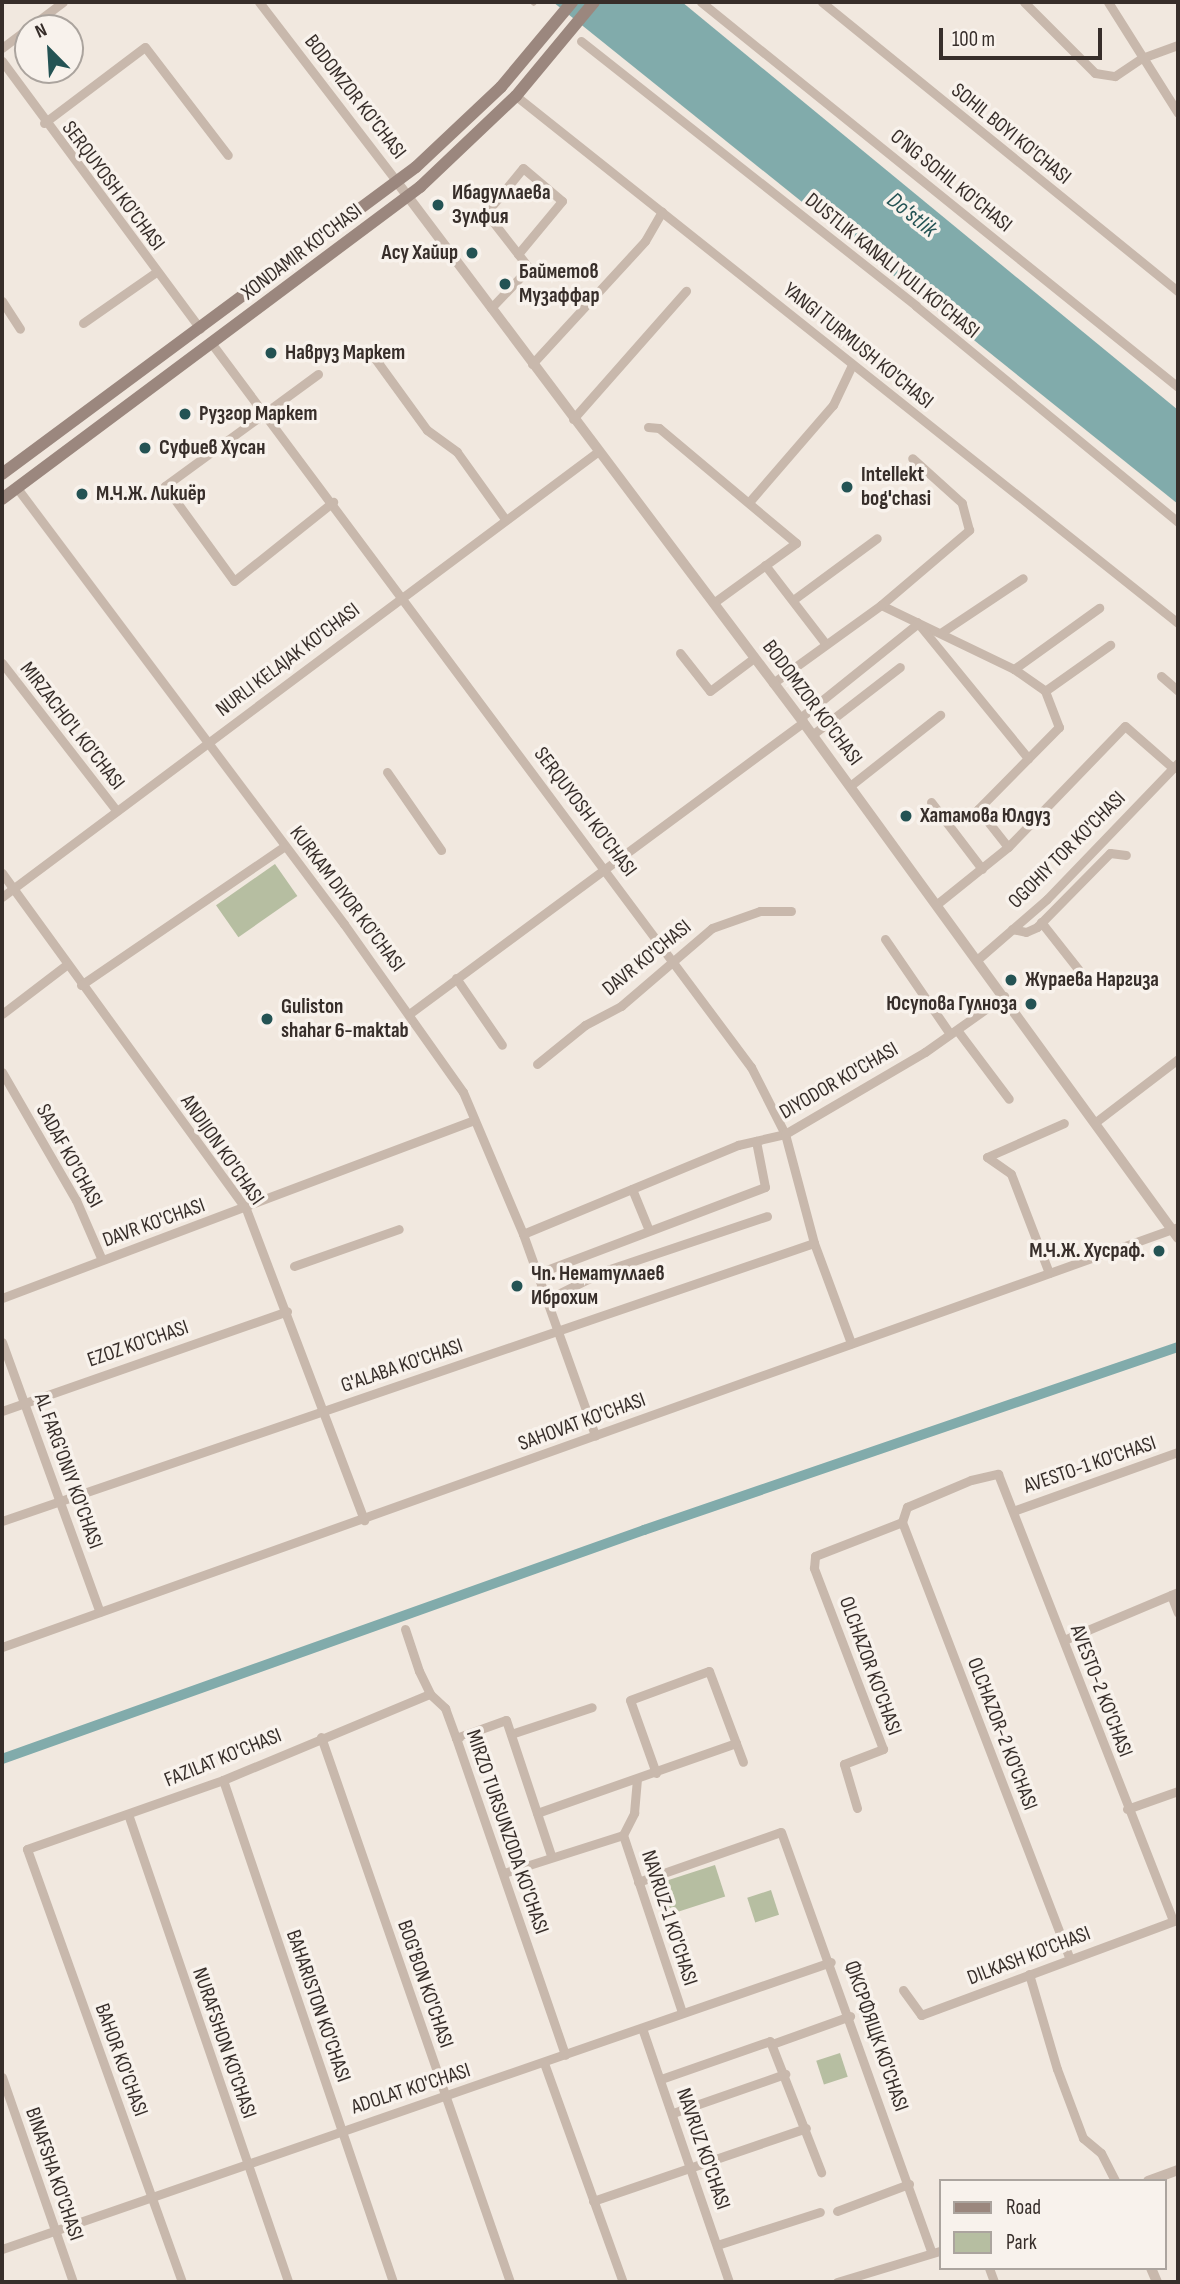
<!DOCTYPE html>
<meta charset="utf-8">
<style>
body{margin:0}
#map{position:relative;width:1180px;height:2284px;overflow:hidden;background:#f1e8df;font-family:"Sofia Sans Condensed",sans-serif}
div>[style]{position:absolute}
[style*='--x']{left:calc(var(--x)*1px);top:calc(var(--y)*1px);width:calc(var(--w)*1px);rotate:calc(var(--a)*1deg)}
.green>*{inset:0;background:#b6bea1;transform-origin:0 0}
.water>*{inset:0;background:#81abab}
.canal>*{height:10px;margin:-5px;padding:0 5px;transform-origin:5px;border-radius:5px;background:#81abab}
.pedestrian>*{height:6px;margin:-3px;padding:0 3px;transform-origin:3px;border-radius:3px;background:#c8b8ac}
.minor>*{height:9px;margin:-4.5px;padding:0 4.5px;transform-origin:4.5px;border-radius:4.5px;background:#c8b8ac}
.tertiary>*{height:10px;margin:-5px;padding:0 5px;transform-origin:5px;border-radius:5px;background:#c8b8ac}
.secondary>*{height:12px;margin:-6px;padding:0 6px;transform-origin:6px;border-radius:6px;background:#9b877e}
.dots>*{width:19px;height:19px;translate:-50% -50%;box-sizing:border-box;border:4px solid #f8f2ec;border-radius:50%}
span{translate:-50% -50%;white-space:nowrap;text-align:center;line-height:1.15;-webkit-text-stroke:7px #f8f2ec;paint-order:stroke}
.street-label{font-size:21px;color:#372e2a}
.poi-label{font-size:21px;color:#372e2a;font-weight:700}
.left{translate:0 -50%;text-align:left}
.right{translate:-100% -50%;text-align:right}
.water-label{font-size:23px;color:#245354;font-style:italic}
.frame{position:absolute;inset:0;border:4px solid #372e2a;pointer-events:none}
.legend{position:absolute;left:939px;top:2179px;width:228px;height:91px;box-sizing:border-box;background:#f8f2ec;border:2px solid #aba49e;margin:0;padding:9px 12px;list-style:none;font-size:21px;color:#372e2a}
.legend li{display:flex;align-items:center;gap:14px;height:35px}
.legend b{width:35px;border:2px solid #aba49e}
.north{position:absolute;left:14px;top:14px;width:70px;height:70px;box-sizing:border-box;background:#f8f2ec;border:2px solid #aba49e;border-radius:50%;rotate:336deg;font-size:19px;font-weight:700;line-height:28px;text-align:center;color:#372e2a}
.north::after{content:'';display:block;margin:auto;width:24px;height:32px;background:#245354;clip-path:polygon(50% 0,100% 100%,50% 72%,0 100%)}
.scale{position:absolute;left:939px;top:28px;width:163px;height:32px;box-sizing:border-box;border:4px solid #372e2a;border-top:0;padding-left:9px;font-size:21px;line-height:24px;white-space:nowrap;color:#372e2a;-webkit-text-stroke:5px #f8f2ec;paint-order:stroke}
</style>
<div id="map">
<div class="green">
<div style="left:275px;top:864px;width:39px;height:72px;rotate:55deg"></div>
<div style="left:715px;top:1865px;width:33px;height:65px;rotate:72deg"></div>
<div style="left:771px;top:1890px;width:26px;height:25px;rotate:72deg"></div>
<div style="left:840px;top:2053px;width:25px;height:25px;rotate:72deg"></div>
</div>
<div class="water">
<div style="clip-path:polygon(553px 2px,682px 2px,1178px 410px,1178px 504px)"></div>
</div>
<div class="canal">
<div style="--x:2;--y:1759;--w:682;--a:-19.63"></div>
<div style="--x:644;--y:1530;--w:564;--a:-18.92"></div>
</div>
<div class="pedestrian">
<div style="--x:533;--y:2;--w:1;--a:45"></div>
</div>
<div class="minor">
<div style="--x:259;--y:2;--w:227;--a:52.5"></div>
<div style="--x:701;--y:2;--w:613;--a:38.91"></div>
<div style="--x:822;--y:2;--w:459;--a:39.1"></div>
<div style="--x:1024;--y:2;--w:100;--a:45"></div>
<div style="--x:1095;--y:73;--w:20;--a:9"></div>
<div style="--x:1115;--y:76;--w:32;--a:-34"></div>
<div style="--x:1142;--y:58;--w:38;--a:-20"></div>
<div style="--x:1108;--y:2;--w:131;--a:57.8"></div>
<div style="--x:581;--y:41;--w:427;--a:38.3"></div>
<div style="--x:916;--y:306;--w:340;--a:39.5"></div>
<div style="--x:2;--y:48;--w:76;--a:-37"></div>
<div style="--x:2;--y:61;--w:333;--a:53.5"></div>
<div style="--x:516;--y:96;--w:846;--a:38.52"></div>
<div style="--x:44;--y:123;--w:126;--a:-37"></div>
<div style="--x:145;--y:47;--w:136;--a:52.5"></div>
<div style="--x:2;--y:301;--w:33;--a:57"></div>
<div style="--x:491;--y:308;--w:55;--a:-46.5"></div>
<div style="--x:529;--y:268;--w:70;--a:-128"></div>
<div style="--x:486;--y:213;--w:58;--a:-50.6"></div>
<div style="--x:523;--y:168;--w:51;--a:40.2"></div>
<div style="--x:562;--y:201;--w:69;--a:129.7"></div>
<div style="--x:83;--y:323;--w:89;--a:-34.9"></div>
<div style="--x:212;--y:344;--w:902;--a:53.3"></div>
<div style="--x:751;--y:1067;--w:75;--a:63.1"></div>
<div style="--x:785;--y:1134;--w:113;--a:75.1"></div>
<div style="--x:814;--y:1243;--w:107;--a:69.7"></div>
<div style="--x:371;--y:353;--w:95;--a:54"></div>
<div style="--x:427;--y:430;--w:37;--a:36"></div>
<div style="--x:457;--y:452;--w:82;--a:54.4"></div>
<div style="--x:532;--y:364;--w:167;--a:-47.4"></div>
<div style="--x:645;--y:241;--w:34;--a:-60"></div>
<div style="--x:318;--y:374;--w:190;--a:143.8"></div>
<div style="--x:165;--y:486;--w:117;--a:54"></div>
<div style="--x:234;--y:581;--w:127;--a:-38.6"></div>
<div style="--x:573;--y:419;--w:171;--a:-48.6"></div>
<div style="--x:648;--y:427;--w:11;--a:5"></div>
<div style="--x:659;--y:428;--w:179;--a:40"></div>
<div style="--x:796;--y:543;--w:102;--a:144.1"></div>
<div style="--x:17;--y:488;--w:545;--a:53.13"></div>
<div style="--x:344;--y:924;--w:206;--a:54.7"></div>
<div style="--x:463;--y:1092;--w:154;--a:67.1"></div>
<div style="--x:523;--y:1234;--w:214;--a:70.3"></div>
<div style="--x:750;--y:501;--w:127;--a:-49.2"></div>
<div style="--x:833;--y:405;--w:44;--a:-64.6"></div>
<div style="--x:765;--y:565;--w:98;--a:52.4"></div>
<div style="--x:793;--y:600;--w:104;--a:-36.4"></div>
<div style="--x:881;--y:605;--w:148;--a:25.7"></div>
<div style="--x:1014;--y:669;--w:38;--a:35"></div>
<div style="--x:1045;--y:691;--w:39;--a:69"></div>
<div style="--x:1059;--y:727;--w:115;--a:134.6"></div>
<div style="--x:978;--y:809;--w:48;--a:51.7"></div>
<div style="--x:1008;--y:847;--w:91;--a:141.2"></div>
<div style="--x:917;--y:622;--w:176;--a:50.8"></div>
<div style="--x:942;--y:632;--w:97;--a:-33.7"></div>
<div style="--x:680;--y:653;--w:48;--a:51.7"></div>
<div style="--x:710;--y:691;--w:55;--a:-36.9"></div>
<div style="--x:2;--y:663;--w:186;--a:52.2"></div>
<div style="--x:1014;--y:669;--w:105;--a:-35.7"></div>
<div style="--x:1161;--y:676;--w:23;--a:41"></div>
<div style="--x:773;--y:683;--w:133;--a:-35.8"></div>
<div style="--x:881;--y:605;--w:116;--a:-40.4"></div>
<div style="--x:969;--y:530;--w:28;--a:-105"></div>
<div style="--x:962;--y:503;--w:67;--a:-138"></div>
<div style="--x:1045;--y:691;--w:80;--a:-35.3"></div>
<div style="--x:800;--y:718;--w:151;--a:-38.8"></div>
<div style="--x:812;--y:735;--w:111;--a:-37.7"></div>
<div style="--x:387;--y:772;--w:95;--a:55.3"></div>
<div style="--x:850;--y:786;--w:115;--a:-38.3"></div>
<div style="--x:931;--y:802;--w:84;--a:52.7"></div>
<div style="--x:1008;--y:847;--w:168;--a:-46"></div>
<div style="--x:1125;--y:726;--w:64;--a:41.2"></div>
<div style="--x:2;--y:873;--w:415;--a:54"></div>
<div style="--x:246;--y:1209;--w:333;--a:69.2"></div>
<div style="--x:2;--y:897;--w:742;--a:-36.78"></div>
<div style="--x:1041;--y:922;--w:60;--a:51.8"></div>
<div style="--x:1012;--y:929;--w:14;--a:12"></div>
<div style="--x:1026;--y:932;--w:12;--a:-24"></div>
<div style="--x:1037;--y:927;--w:104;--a:-45.4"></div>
<div style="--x:1110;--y:853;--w:16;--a:7"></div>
<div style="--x:885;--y:939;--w:115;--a:55.6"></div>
<div style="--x:978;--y:959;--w:91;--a:-41"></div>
<div style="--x:1047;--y:899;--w:189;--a:-46.1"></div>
<div style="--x:456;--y:978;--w:81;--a:55.5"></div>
<div style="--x:81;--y:985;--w:245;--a:-34.3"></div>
<div style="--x:2;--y:1014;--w:81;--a:-37.4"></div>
<div style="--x:409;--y:1014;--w:490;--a:-36.5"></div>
<div style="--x:957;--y:1030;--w:86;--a:53"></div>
<div style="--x:537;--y:1064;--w:62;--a:-39.1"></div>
<div style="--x:585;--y:1025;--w:41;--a:-27.8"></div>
<div style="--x:621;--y:1006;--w:120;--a:-40.6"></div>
<div style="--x:712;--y:928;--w:51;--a:-19.5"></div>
<div style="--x:760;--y:911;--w:31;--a:0"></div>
<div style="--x:2;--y:1072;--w:148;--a:60"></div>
<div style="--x:76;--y:1200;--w:65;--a:66.6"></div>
<div style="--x:1097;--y:1121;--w:102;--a:-37.4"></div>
<div style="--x:987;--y:1157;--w:29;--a:35"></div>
<div style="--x:1011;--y:1174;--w:106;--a:69"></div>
<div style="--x:987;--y:1157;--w:84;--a:-23.8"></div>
<div style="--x:632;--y:1189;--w:42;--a:67.7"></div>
<div style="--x:523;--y:1234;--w:233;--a:-22.5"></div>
<div style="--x:738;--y:1145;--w:48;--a:-13.2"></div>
<div style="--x:785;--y:1134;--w:162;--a:-30.4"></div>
<div style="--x:925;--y:1052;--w:97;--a:-35.3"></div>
<div style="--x:294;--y:1266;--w:111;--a:-19.4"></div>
<div style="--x:536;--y:1274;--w:245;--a:-20.8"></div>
<div style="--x:765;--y:1187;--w:47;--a:-101.1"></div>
<div style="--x:2;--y:1298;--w:504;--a:-20.66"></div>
<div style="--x:546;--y:1300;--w:65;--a:-26.6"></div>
<div style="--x:604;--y:1271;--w:172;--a:-18.6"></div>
<div style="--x:2;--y:1342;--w:287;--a:70.1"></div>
<div style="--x:2;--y:1411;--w:302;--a:-19.3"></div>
<div style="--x:1013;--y:1511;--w:175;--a:-19.7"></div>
<div style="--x:2;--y:1521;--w:858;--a:-18.9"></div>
<div style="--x:902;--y:1522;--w:16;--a:-72"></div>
<div style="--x:907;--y:1507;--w:69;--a:-22.9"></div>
<div style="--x:971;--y:1480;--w:28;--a:-13"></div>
<div style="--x:998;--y:1474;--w:480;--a:68.6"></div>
<div style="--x:902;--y:1522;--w:467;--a:69"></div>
<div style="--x:1171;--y:1595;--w:19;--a:69"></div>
<div style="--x:405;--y:1629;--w:44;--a:71.6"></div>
<div style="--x:419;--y:1671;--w:25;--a:64"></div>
<div style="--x:430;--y:1694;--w:21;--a:43"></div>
<div style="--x:445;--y:1708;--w:32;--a:70"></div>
<div style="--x:456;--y:1738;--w:335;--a:71"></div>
<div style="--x:1064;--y:1640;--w:124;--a:-22.8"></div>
<div style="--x:2;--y:1647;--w:1249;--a:-19.65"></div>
<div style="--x:511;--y:1734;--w:85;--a:-18.4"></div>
<div style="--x:321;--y:1737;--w:577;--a:70.87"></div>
<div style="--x:456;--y:1738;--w:53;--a:-19.8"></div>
<div style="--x:506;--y:1720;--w:142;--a:71.6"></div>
<div style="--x:656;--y:1773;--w:77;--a:-109.6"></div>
<div style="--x:630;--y:1700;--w:84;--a:-20.2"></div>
<div style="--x:709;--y:1671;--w:97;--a:69.5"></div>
<div style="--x:223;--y:1780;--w:530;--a:71.29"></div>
<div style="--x:857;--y:1808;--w:46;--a:-106.5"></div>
<div style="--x:844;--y:1764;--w:42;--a:-21"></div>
<div style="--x:883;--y:1749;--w:194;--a:-110.9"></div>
<div style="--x:814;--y:1568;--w:12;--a:-85"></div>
<div style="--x:815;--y:1556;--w:93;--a:-21.3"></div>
<div style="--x:1127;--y:1809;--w:54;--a:-19.4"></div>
<div style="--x:537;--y:1813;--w:211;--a:-19.4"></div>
<div style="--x:128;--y:1814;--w:495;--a:71.1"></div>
<div style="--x:623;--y:1835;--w:187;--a:71.6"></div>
<div style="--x:504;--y:1873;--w:125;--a:-17.7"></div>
<div style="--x:623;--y:1835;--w:25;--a:-63"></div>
<div style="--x:634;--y:1813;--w:34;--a:-85"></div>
<div style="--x:638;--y:1882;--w:151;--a:-19.3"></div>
<div style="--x:781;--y:1832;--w:447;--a:70.3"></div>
<div style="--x:1029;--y:1974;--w:99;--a:73.6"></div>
<div style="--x:1057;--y:2069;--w:74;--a:69.4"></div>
<div style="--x:1083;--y:2138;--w:23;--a:40"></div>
<div style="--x:1101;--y:2153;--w:31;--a:63"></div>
<div style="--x:903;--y:1990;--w:31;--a:54"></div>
<div style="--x:921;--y:2015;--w:272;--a:-20.4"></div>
<div style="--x:642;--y:2028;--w:268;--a:71.1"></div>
<div style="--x:772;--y:2044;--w:83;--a:-19.7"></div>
<div style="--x:544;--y:2063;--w:233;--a:70.2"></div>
<div style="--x:2;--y:2077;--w:217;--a:70.9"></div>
<div style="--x:661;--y:2079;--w:115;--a:-19.2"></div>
<div style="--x:770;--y:2041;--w:141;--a:68.7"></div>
<div style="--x:673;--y:2113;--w:119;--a:-19.2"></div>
<div style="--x:593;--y:2201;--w:225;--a:-18.9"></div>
<div style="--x:837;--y:2211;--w:77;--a:-20.6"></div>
<div style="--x:717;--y:2245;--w:108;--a:-17.8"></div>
<div style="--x:2;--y:2249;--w:877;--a:-19.1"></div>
<div style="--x:989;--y:2268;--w:15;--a:70"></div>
<div style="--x:182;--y:2282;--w:460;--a:-109.7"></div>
<div style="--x:27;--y:1849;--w:208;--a:-19.4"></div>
<div style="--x:223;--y:1780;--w:224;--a:-22.6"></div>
<div style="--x:837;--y:2282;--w:108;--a:-16.8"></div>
</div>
<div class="tertiary">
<div style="--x:397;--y:182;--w:676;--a:53.06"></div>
<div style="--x:803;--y:722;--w:638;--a:53.99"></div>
<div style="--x:1148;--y:2181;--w:32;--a:-20"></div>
<div style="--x:1151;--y:2268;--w:15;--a:67"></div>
</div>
<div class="secondary">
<div style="--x:2;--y:474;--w:515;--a:-36.56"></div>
<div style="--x:416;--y:167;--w:117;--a:-43.3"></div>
<div style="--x:501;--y:87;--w:111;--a:-50.1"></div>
<div style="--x:2;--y:499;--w:522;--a:-36.74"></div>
<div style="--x:420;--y:187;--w:132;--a:-43.5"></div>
<div style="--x:516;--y:96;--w:122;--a:-50.3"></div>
</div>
<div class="dots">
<div style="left:438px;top:205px;background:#245354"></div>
<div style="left:472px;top:253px;background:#245354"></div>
<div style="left:505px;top:284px;background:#245354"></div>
<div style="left:271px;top:353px;background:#245354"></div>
<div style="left:185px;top:414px;background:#245354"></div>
<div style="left:145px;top:448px;background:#245354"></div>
<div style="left:847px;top:487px;background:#245354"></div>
<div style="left:82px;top:494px;background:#245354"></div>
<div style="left:906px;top:816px;background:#245354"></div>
<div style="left:1011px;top:980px;background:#245354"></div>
<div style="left:1031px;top:1004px;background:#245354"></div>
<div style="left:267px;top:1019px;background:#245354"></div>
<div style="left:1159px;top:1251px;background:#245354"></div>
<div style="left:517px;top:1286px;background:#245354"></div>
</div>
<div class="street-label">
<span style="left:355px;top:97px;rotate:52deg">BODOMZOR KO'CHASI</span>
<span style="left:1011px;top:134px;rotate:39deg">SOHIL BOYI KO'CHASI</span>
<span style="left:951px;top:181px;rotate:39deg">O'NG SOHIL KO'CHASI</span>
<span style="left:113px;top:186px;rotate:53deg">SERQUYOSH KO'CHASI</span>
<span style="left:302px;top:252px;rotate:-37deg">XONDAMIR KO'CHASI</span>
<span style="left:892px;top:266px;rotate:39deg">DUSTLIK KANALI YULI KO'CHASI</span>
<span style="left:858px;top:346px;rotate:39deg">YANGI TURMUSH KO'CHASI</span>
<span style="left:288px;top:660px;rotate:-37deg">NURLI KELAJAK KO'CHASI</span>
<span style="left:812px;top:703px;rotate:53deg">BODOMZOR KO'CHASI</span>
<span style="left:72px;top:726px;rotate:52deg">MIRZACHO'L KO'CHASI</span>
<span style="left:585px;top:812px;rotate:53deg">SERQUYOSH KO'CHASI</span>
<span style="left:1067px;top:850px;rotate:-45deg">OGOHIY TOR KO'CHASI</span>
<span style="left:347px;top:899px;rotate:53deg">KURKAM DIYOR KO'CHASI</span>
<span style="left:647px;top:958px;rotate:-39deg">DAVR KO'CHASI</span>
<span style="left:839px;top:1081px;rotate:-30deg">DIYODOR KO'CHASI</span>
<span style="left:222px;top:1150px;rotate:55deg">ANDIJON KO'CHASI</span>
<span style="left:69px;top:1156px;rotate:61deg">SADAF KO'CHASI</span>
<span style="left:154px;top:1223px;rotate:-20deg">DAVR KO'CHASI</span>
<span style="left:138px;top:1344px;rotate:-19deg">EZOZ KO'CHASI</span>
<span style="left:402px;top:1366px;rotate:-19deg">G'ALABA KO'CHASI</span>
<span style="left:582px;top:1422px;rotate:-20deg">SAHOVAT KO'CHASI</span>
<span style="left:1090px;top:1465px;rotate:-19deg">AVESTO-1 KO'CHASI</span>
<span style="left:68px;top:1471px;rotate:70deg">AL FARG'ONIY KO'CHASI</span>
<span style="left:870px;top:1666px;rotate:70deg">OLCHAZOR KO'CHASI</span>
<span style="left:1101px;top:1691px;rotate:69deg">AVESTO-2 KO'CHASI</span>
<span style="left:1002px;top:1734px;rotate:69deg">OLCHAZOR-2 KO'CHASI</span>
<span style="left:223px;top:1758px;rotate:-22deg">FAZILAT KO'CHASI</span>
<span style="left:507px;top:1832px;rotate:71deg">MIRZO TURSUNZODA KO'CHASI</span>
<span style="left:669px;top:1918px;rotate:72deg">NAVRUZ-1 KO'CHASI</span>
<span style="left:1029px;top:1956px;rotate:-21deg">DILKASH KO'CHASI</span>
<span style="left:425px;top:1984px;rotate:71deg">BOG'BON KO'CHASI</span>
<span style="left:318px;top:2006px;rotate:71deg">BAHARISTON KO'CHASI</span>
<span style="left:876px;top:2036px;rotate:71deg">ФКСРФЯЩК KO'CHASI</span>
<span style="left:224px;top:2043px;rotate:71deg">NURAFSHON KO'CHASI</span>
<span style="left:121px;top:2060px;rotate:70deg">BAHOR KO'CHASI</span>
<span style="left:411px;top:2089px;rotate:-18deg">ADOLAT KO'CHASI</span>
<span style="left:703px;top:2149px;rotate:71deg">NAVRUZ KO'CHASI</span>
<span style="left:54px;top:2174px;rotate:71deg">BINAFSHA KO'CHASI</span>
</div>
<div class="poi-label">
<span class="left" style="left:452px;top:205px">Ибадуллаева<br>Зулфия</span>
<span class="right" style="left:458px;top:253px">Асу Хайир</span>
<span class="left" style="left:519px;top:284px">Байметов<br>Музаффар</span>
<span class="left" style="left:285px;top:353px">Навруз Маркет</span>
<span class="left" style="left:199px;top:414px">Рузгор Маркет</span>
<span class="left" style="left:159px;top:448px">Суфиев Хусан</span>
<span class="left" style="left:861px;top:487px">Intellekt<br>bog'chasi</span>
<span class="left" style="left:96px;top:494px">М.Ч.Ж. Ликиёр</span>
<span class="left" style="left:920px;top:816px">Хатамова Юлдуз</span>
<span class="left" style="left:1025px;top:980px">Жураева Наргиза</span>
<span class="right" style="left:1017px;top:1004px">Юсупова Гулноза</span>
<span class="left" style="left:281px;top:1019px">Guliston<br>shahar 6-maktab</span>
<span class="right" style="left:1145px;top:1251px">М.Ч.Ж. Хусраф.</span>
<span class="left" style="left:531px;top:1286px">Чп. Нематуллаев<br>Иброхим</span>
</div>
<div class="water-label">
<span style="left:912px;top:215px;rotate:39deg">Do'stlik</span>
</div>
<div class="frame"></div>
<ul class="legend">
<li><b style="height:9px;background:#9b877e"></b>Road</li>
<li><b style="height:19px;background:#b6bea1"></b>Park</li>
</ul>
<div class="north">N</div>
<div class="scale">100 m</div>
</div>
